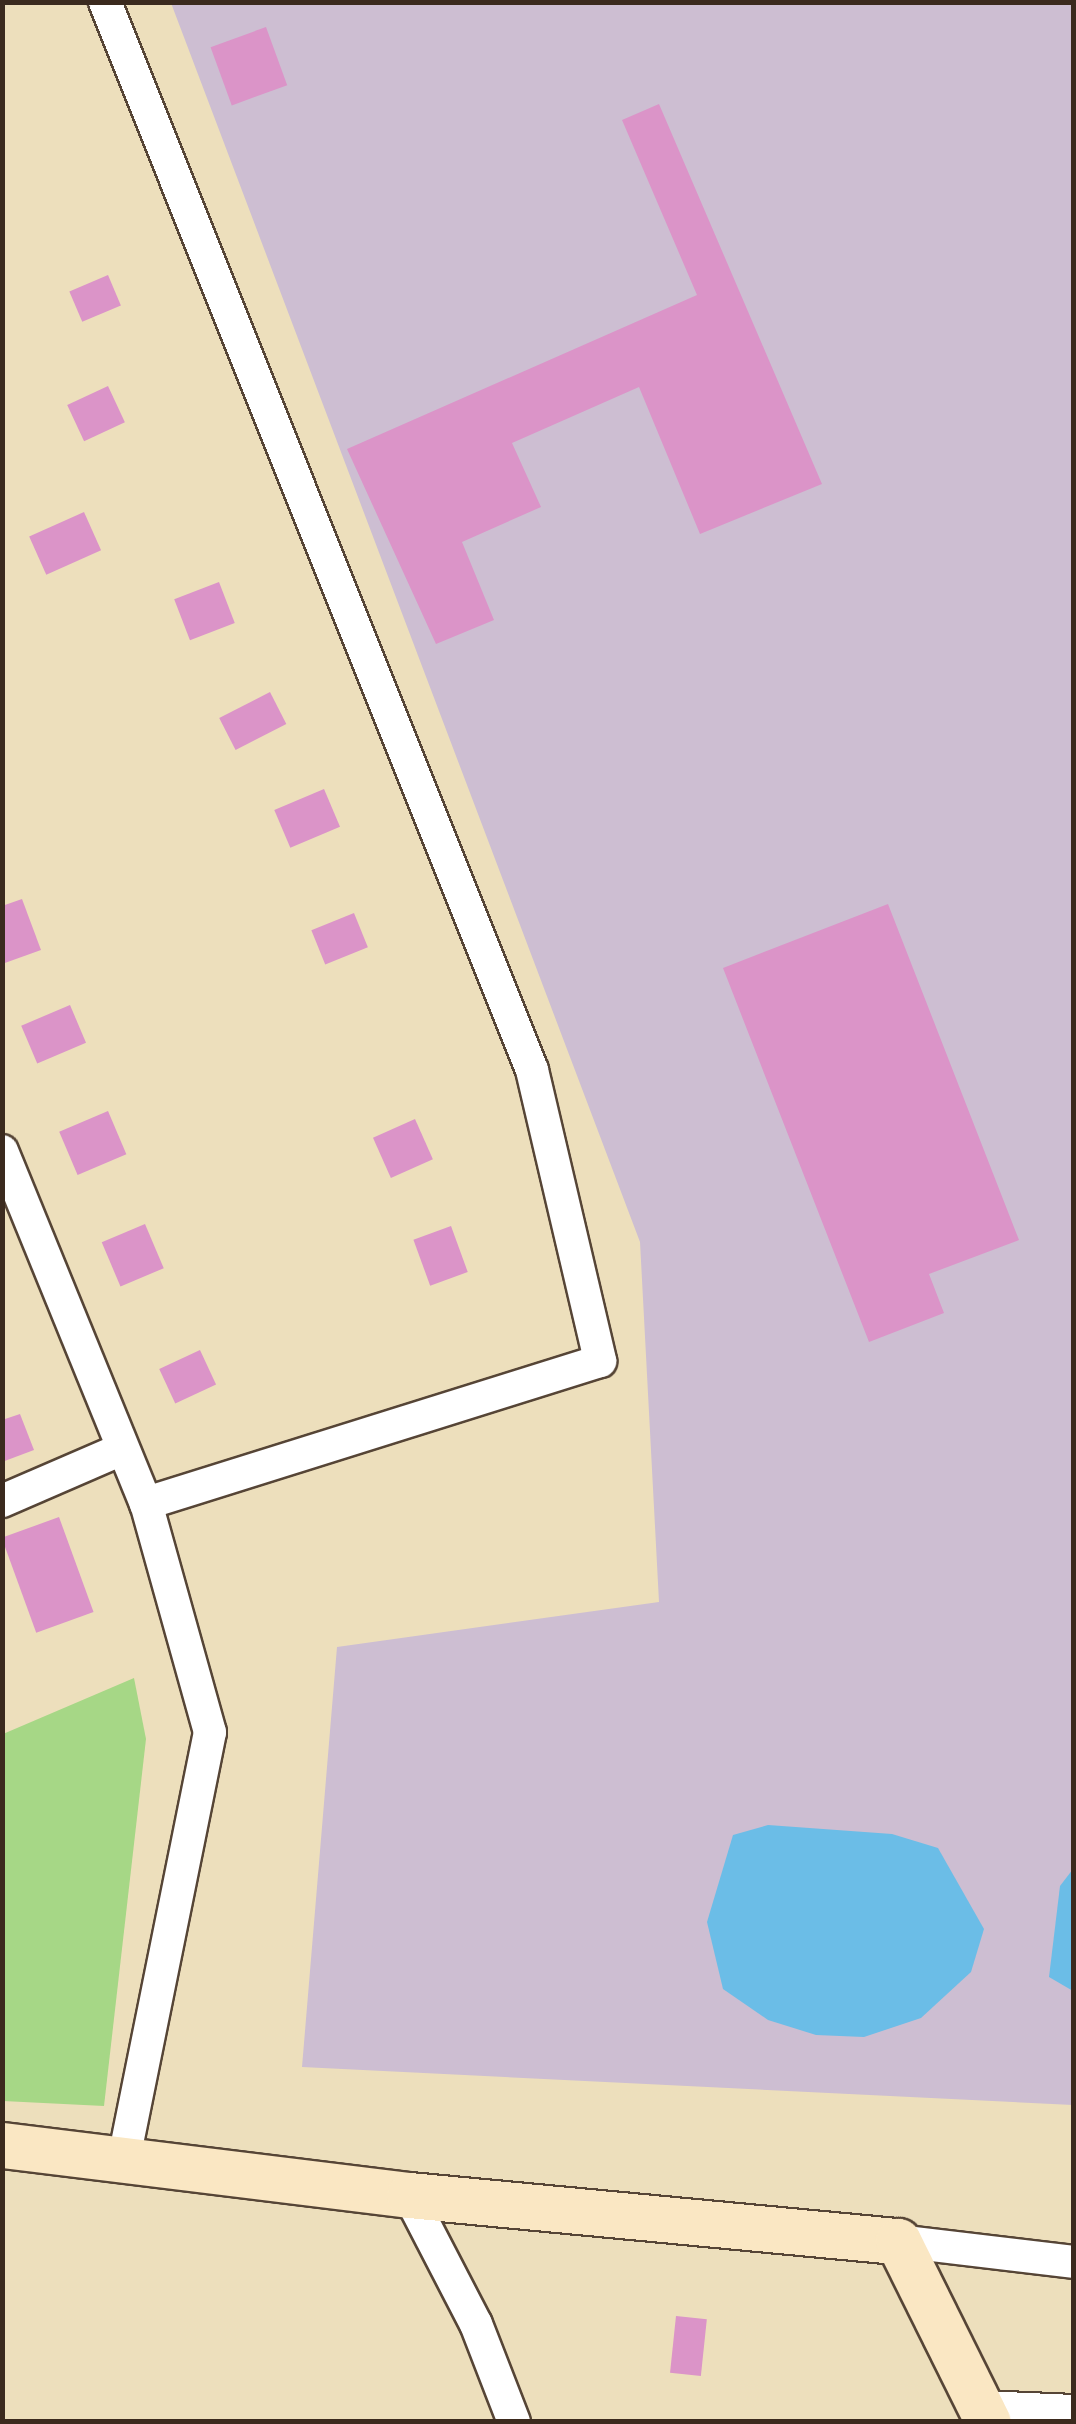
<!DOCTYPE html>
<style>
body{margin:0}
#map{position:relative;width:1076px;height:2424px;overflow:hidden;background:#eddfbc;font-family:Vollkorn,serif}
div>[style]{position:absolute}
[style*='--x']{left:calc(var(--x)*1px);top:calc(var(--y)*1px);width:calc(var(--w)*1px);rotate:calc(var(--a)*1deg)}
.industrial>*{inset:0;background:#cdbed2}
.green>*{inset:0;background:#a6d786}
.water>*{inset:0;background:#6bbde7}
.building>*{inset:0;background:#db94c8;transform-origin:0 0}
.roads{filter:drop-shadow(2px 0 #564536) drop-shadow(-2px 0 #564536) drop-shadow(0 2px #564536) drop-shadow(0 -2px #564536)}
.street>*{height:32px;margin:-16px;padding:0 16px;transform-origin:16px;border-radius:16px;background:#fff}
.secondary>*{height:45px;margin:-22.5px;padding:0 22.5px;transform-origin:22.5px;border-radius:22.5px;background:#fae7c3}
span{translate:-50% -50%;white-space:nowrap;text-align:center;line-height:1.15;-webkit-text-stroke:8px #fbf7ec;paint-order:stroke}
.frame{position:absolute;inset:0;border:5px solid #3b2a1e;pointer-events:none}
</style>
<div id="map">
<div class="industrial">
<div style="clip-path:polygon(171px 3px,1073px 3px,1073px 2105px,302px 2067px,337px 1647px,659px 1602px,640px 1242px)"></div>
</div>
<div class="green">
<div style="clip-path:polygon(134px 1678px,146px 1739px,104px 2106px,3px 2101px,3px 1734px)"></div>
</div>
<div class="water">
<div style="clip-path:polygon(768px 1825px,892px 1834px,938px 1848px,984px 1929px,971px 1972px,921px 2018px,864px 2037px,816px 2035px,768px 2020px,723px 1989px,707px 1922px,733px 1835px)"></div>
<div style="clip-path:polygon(1073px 1869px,1073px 1991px,1049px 1977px,1060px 1886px)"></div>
</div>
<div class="building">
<div style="left:266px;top:27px;width:62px;height:59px;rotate:70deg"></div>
<div style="clip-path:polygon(659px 104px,822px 484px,700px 534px,639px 387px,512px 443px,541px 507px,462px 542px,494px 620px,436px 644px,347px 449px,697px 295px,622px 120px)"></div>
<div style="left:108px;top:275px;width:33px;height:42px;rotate:67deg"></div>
<div style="left:108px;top:386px;width:40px;height:45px;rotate:65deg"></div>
<div style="left:84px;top:512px;width:42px;height:60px;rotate:66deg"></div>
<div style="left:219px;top:582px;width:44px;height:48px;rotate:69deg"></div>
<div style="left:270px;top:692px;width:36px;height:57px;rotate:63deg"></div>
<div style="left:324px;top:789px;width:41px;height:54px;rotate:67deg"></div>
<div style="clip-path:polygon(22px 899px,41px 950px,2px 964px,2px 906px)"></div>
<div style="clip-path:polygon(888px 904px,1019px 1240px,929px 1274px,944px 1313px,869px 1342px,723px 968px)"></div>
<div style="left:354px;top:913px;width:37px;height:46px;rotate:68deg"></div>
<div style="left:70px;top:1005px;width:41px;height:53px;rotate:67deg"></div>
<div style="left:108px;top:1111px;width:47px;height:53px;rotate:67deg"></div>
<div style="left:415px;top:1119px;width:44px;height:46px;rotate:66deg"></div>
<div style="left:145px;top:1224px;width:48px;height:47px;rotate:67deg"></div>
<div style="left:451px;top:1226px;width:49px;height:40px;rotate:70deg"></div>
<div style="left:200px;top:1350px;width:38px;height:45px;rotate:65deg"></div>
<div style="clip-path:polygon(20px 1414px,34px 1450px,2px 1462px,2px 1420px)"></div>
<div style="left:59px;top:1517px;width:101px;height:61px;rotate:70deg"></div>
<div style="left:676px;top:2316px;width:31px;height:57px;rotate:6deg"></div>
</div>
<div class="roads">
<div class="street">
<div style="--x:105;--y:2;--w:1150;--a:68.21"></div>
<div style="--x:532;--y:1070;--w:299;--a:76.8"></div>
<div style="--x:600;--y:1361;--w:476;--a:162.6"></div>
<div style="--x:2;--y:1151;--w:380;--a:67.8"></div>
<div style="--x:146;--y:1503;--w:238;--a:74.4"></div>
<div style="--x:210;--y:1732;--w:435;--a:101.4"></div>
<div style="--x:2;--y:1501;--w:129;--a:-23.4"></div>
<div style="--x:409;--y:2195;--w:145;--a:62.6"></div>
<div style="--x:476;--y:2324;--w:105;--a:68.8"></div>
<div style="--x:898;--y:2241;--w:177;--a:6.8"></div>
<div style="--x:982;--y:2407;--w:92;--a:2.5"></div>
</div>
<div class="secondary">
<div style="--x:2;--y:2145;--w:410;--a:7"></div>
<div style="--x:409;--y:2195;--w:491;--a:5.4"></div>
<div style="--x:898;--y:2241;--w:202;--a:63.6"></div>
</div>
</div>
<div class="frame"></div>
</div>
